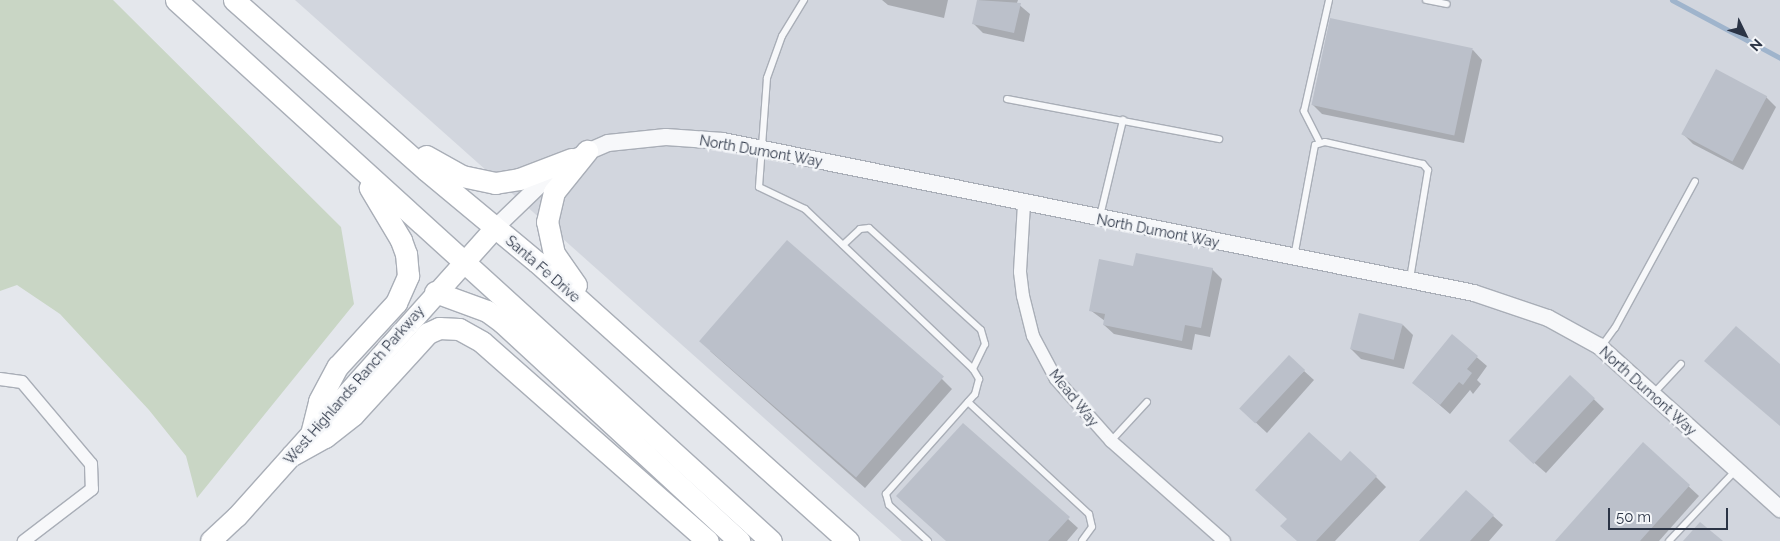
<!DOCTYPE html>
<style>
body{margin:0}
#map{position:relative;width:1780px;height:541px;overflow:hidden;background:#e4e7ec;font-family:Raleway,sans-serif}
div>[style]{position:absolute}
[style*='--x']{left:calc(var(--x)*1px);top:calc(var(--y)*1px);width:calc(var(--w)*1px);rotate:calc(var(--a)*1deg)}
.built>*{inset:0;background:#d2d6de}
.green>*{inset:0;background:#c9d6c5}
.shadow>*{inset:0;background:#0003}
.stream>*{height:5px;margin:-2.5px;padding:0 2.5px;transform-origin:2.5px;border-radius:2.5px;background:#9fb4cc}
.building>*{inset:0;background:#bbc0ca;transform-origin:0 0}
.roads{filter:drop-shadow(1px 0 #a9aeb7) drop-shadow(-1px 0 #a9aeb7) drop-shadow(0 1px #a9aeb7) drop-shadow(0 -1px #a9aeb7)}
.service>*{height:6px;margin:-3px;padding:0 3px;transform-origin:3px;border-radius:3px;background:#f7f8fa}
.minor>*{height:12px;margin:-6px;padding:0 6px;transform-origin:6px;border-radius:6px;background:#f7f8fa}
.tertiary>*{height:16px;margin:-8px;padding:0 8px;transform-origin:8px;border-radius:8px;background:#f7f8fa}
.primary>*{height:20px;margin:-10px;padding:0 10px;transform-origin:10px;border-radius:10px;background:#fff}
.trunk>*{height:21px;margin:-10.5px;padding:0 10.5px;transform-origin:10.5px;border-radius:10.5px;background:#fff}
span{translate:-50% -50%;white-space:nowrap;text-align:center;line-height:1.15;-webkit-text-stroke:5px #f4f6f9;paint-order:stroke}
.street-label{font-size:14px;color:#2b3445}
.north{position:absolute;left:1720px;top:10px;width:50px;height:50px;-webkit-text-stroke:4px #f4f6f9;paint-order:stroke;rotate:132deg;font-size:14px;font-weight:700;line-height:20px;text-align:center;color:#2b3445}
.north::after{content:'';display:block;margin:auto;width:18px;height:22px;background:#2b3445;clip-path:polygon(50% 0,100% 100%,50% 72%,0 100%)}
.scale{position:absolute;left:1608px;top:508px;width:120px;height:22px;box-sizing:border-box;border:2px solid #2b3445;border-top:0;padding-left:6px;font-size:15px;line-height:18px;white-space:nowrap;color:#2b3445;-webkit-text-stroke:4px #f4f6f9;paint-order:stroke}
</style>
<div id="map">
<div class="built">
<div style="clip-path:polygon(295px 0,1780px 0,1780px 541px,902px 541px)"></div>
</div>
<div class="green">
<div style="clip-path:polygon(0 0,113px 0,341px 227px,354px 304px,197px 498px,186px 456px,149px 410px,60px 314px,17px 285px,0 291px)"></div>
</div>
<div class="shadow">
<div style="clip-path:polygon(882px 0,948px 0,944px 18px,888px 5px)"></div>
<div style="clip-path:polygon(979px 0,1018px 0,1017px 3px,1030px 14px,1024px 42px,983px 33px,973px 23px)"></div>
<div style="clip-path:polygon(1473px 50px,1482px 60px,1464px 143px,1322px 114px,1312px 104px)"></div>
<div style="clip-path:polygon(1766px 97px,1776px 107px,1743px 170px,1693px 144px,1683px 134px)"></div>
<div style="clip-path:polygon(1212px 269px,1222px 279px,1210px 337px,1195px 334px,1192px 350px,1114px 334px,1104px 325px,1105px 321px,1090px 310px)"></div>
<div style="clip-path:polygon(1403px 325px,1413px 335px,1404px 369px,1361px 359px,1351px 349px)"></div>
<div style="clip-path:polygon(1452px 336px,1487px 366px,1477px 380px,1481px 384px,1473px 394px,1470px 390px,1450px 414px,1414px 383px)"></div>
<div style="clip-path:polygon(710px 351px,942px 379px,952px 389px,865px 488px)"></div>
<div style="clip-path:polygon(1304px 371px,1314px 380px,1267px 433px,1252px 419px)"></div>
<div style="clip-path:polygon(1570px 376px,1604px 409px,1546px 473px,1521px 451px)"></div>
<div style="clip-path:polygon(963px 424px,1078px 528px,1067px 541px,946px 541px)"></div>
<div style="clip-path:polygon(1643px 444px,1699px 496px,1659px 541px,1557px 541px)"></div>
<div style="clip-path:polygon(1341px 463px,1376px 477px,1386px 487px,1335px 541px,1298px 541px,1288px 520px)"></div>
<div style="clip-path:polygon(1493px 516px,1503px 525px,1489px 541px,1421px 541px)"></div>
</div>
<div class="stream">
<div style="--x:1672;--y:0;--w:123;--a:28.2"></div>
</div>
<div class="building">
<div style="clip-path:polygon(977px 0,1021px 3px,1014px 33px,972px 24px)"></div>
<div style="left:1330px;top:18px;width:146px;height:89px;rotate:12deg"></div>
<div style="left:1716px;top:69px;width:58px;height:74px;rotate:28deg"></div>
<div style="left:787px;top:240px;width:208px;height:134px;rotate:41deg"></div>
<div style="clip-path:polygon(1136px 253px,1213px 268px,1201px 328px,1185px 325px,1182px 341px,1103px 325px,1105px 314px,1089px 311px,1099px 259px,1133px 266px)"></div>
<div style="left:1359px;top:313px;width:45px;height:37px;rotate:14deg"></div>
<div style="clip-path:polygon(1736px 326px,1780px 364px,1780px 426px,1704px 361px)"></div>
<div style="clip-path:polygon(1452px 334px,1478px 356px,1467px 369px,1472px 373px,1463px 385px,1459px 382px,1440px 405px,1412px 383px)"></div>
<div style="left:1289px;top:355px;width:22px;height:73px;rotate:43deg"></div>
<div style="left:1570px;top:375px;width:34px;height:90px;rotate:43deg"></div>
<div style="clip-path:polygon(963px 423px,1070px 517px,1048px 541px,946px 541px,896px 496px)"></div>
<div style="clip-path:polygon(1309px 432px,1341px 461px,1350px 451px,1377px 476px,1316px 541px,1297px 541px,1280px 526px,1287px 519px,1255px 490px)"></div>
<div style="clip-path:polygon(1643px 442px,1690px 485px,1640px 541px,1555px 541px)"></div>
<div style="clip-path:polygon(1466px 490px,1494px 515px,1470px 541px,1419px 541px)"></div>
<div style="clip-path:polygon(1700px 522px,1723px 541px,1683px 541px)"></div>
</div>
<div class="roads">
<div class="service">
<div style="--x:804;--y:0;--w:42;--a:121.4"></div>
<div style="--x:782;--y:36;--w:45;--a:109.7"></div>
<div style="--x:767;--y:78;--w:109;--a:94.2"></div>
<div style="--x:759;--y:187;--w:51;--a:25.6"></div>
<div style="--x:805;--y:209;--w:232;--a:43.6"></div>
<div style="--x:973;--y:369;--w:12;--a:59"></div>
<div style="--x:979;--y:379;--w:16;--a:105"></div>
<div style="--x:975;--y:394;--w:134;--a:131.7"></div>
<div style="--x:886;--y:494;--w:11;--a:75"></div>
<div style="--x:889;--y:505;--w:53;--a:42.7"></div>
<div style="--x:1426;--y:0;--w:21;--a:11"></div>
<div style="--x:1007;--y:99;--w:216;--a:10.7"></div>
<div style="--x:1320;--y:143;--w:36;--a:-117"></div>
<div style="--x:1304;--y:111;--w:114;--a:-77.3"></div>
<div style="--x:1100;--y:216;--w:99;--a:-76.5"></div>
<div style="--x:843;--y:245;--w:23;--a:-43"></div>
<div style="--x:860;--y:229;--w:9;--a:-6"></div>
<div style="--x:869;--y:228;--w:151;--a:42.3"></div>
<div style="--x:981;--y:330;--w:15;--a:74"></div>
<div style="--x:985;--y:344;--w:28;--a:116"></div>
<div style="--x:1294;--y:257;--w:114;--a:-79.4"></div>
<div style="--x:1315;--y:145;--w:10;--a:-17"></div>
<div style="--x:1325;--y:142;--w:100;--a:12.7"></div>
<div style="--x:1423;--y:164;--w:8;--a:50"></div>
<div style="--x:1428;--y:170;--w:110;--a:99.4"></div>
<div style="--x:1601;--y:347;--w:24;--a:-54"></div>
<div style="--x:1615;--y:328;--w:167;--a:-61.4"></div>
<div style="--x:1653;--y:394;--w:41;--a:-47"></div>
<div style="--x:968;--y:402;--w:165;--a:42.8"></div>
<div style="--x:1089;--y:514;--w:13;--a:77"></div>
<div style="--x:1092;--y:527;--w:17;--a:126"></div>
<div style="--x:1111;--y:441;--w:53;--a:-47.3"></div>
<div style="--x:1669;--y:541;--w:96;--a:-46.7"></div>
</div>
<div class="minor">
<div style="--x:1024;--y:204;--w:68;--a:93.4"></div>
<div style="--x:1020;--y:272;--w:24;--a:83"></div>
<div style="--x:1023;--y:296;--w:41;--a:76"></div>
<div style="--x:1033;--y:336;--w:49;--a:61.9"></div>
<div style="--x:1056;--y:379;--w:83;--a:48.4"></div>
<div style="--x:1111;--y:441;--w:151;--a:41.5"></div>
<div style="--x:0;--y:379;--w:22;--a:8"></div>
<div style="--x:22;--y:382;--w:107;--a:49.9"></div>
<div style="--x:91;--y:464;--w:25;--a:88"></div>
<div style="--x:92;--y:489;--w:86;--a:142.6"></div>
</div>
<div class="tertiary">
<div style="--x:495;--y:228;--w:75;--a:-43.9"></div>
<div style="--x:549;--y:176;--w:28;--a:-38"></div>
<div style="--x:571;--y:159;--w:40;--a:-23.4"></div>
<div style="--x:608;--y:143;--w:58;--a:-5.9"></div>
<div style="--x:666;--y:137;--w:57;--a:4"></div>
<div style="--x:723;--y:141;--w:766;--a:11.44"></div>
<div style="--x:1474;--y:293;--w:78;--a:18.7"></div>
<div style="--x:1548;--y:318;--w:58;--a:28.8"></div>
<div style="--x:1599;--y:346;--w:244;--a:42"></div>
</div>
<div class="primary">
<div style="--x:211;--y:541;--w:35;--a:-43"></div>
<div style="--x:237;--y:517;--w:387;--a:-48.2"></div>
</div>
<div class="trunk">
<div style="--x:176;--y:0;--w:804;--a:42.28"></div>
<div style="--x:234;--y:0;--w:256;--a:41.5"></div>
<div style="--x:426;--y:170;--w:144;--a:39.7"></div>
<div style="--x:537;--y:262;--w:418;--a:41.9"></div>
<div style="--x:426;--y:156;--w:41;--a:29.1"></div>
<div style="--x:462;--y:176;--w:34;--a:12"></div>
<div style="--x:495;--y:183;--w:24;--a:-9"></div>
<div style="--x:519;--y:179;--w:56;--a:-21"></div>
<div style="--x:576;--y:285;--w:38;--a:-125"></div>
<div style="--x:554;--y:254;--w:33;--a:-102"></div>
<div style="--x:547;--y:222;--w:31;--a:-77"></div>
<div style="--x:554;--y:192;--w:53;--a:-51.2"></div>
<div style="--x:435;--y:292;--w:55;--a:20.1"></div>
<div style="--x:487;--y:311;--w:19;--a:36"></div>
<div style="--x:502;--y:322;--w:323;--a:42.7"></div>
<div style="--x:311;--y:434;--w:34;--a:-76"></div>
<div style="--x:319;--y:401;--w:40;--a:-62"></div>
<div style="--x:338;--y:366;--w:86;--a:-47.4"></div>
<div style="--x:396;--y:303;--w:30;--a:-66"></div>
<div style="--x:408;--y:276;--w:22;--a:-95"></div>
<div style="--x:406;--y:254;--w:15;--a:-110"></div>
<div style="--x:401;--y:240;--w:61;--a:-120.8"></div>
<div style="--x:292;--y:455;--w:38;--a:-29"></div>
<div style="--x:325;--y:437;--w:36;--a:-38"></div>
<div style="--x:353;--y:415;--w:111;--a:-47.6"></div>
<div style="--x:428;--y:333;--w:12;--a:-24"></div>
<div style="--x:439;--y:328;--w:20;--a:3"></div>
<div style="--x:459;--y:329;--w:26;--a:29"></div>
<div style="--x:482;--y:342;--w:301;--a:41.4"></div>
</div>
</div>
<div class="street-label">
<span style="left:761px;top:151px;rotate:10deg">North Dumont Way</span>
<span style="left:1158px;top:231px;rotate:11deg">North Dumont Way</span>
<span style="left:543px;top:269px;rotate:41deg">Santa Fe Drive</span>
<span style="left:354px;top:385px;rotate:-49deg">West Highlands Ranch Parkway</span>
<span style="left:1648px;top:391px;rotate:42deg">North Dumont Way</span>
<span style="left:1074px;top:398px;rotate:51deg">Mead Way</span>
</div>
<div class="north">N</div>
<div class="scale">50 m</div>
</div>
